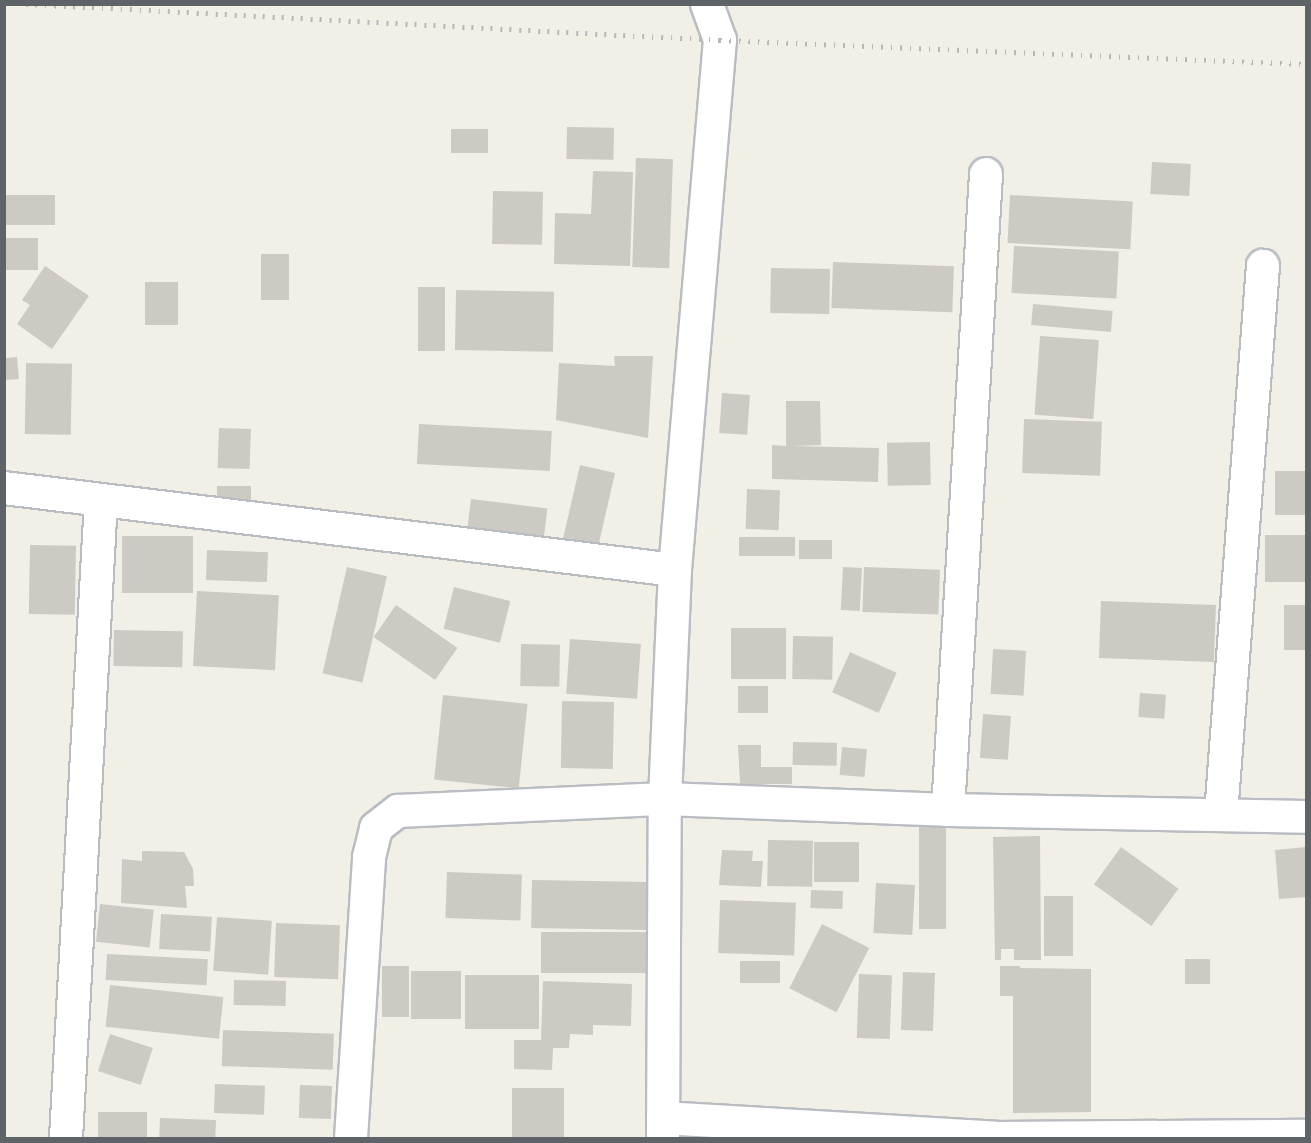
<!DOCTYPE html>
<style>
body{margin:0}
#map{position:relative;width:1311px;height:1143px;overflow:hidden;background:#f2efe7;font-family:"DejaVu Sans",sans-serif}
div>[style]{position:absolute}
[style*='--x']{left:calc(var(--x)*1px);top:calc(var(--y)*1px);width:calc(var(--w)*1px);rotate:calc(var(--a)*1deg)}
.building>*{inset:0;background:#cdcac4;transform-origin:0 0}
.roads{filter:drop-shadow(2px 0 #b9bdc1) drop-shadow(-2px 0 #b9bdc1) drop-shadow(0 2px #b9bdc1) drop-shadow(0 -2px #b9bdc1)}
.street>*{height:32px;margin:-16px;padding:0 16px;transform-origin:16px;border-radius:16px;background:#fff}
.rail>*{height:4.5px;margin-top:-2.25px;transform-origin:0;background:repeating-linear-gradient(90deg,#b6b7b8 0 1.5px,transparent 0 9.5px)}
span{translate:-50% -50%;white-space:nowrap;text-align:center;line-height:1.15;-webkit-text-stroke:4.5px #fff;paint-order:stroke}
.frame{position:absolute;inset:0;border:6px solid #5e6368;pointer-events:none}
</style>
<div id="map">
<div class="building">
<div style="left:567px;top:127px;width:47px;height:32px;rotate:1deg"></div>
<div style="left:451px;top:129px;width:37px;height:24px"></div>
<div style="left:636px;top:158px;width:37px;height:109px;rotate:2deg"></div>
<div style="left:1152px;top:162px;width:39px;height:32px;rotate:3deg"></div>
<div style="clip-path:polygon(593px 171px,633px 172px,630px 266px,554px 264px,555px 213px,591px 214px)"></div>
<div style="left:493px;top:191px;width:50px;height:53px;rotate:1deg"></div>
<div style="left:6px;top:195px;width:49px;height:30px"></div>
<div style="left:1010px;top:195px;width:123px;height:48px;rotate:3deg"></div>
<div style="left:4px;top:238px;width:34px;height:32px"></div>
<div style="left:1014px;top:246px;width:105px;height:47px;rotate:3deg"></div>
<div style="left:261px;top:254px;width:28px;height:46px"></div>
<div style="left:833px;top:262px;width:121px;height:46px;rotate:2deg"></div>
<div style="clip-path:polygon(45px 266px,89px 296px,52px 349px,17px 324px,30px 305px,22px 300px)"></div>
<div style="left:771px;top:268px;width:59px;height:45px;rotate:1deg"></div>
<div style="left:145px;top:282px;width:33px;height:43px"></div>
<div style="left:418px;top:287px;width:27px;height:64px"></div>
<div style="left:456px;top:290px;width:98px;height:60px;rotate:1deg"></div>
<div style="left:1033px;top:304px;width:80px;height:21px;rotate:5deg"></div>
<div style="left:1040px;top:336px;width:59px;height:79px;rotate:4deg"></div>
<div style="clip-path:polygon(614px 356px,653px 356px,648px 438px,556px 420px,559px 363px,615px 366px)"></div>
<div style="left:17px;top:357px;width:22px;height:13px;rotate:85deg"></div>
<div style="left:26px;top:363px;width:46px;height:71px;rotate:1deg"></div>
<div style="left:722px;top:393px;width:28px;height:40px;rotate:4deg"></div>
<div style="clip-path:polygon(786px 401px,820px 401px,821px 445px,792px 446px,879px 448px,878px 482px,772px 479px,772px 445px,786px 446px)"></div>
<div style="left:1024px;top:419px;width:78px;height:54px;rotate:2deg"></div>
<div style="left:419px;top:424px;width:133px;height:40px;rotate:3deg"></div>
<div style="left:219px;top:428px;width:32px;height:40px;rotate:2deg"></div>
<div style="left:930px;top:442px;width:43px;height:43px;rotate:89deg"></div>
<div style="left:580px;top:465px;width:36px;height:78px;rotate:13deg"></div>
<div style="left:1275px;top:471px;width:31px;height:44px"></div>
<div style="left:217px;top:486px;width:34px;height:20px"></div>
<div style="left:747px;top:489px;width:33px;height:40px;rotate:2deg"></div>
<div style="left:471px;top:499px;width:77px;height:37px;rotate:7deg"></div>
<div style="left:1265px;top:535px;width:41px;height:47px"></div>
<div style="left:122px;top:536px;width:71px;height:57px"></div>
<div style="left:739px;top:537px;width:56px;height:19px"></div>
<div style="left:799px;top:540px;width:33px;height:19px"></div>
<div style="left:30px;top:545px;width:46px;height:69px;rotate:1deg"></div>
<div style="left:207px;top:550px;width:61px;height:30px;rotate:2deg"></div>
<div style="left:347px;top:567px;width:41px;height:109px;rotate:13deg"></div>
<div style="left:843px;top:567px;width:19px;height:43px;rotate:3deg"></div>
<div style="left:864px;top:567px;width:76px;height:45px;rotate:2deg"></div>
<div style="left:454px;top:587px;width:58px;height:43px;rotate:14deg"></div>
<div style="left:197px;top:591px;width:82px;height:75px;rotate:3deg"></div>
<div style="left:1101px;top:601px;width:115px;height:57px;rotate:2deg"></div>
<div style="left:396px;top:605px;width:75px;height:39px;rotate:35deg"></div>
<div style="left:1284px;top:605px;width:22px;height:45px"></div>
<div style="left:731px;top:628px;width:55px;height:51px"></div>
<div style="left:114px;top:630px;width:69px;height:36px;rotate:1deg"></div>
<div style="left:793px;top:636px;width:40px;height:43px;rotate:1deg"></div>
<div style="left:570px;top:639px;width:71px;height:55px;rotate:4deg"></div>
<div style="left:521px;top:644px;width:39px;height:42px;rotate:1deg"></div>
<div style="left:993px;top:649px;width:33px;height:45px;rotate:3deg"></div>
<div style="left:850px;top:652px;width:51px;height:44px;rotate:24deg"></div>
<div style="left:738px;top:686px;width:30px;height:27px"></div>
<div style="left:1140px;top:693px;width:26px;height:24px;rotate:4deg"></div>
<div style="left:443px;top:695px;width:85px;height:85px;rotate:6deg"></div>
<div style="left:562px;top:701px;width:52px;height:67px;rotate:1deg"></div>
<div style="left:983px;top:714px;width:28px;height:44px;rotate:4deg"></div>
<div style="left:793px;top:742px;width:44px;height:23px;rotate:1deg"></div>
<div style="clip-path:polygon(738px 745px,761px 745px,761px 767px,792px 767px,792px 784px,740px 784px)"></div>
<div style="left:842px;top:747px;width:25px;height:28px;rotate:5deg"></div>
<div style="left:919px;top:824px;width:27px;height:105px"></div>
<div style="clip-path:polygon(1040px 836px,1041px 960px,1014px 960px,1014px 949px,1001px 949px,1001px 960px,995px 960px,993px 837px)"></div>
<div style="left:768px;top:840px;width:45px;height:46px;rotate:1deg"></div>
<div style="left:814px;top:842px;width:45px;height:40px"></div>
<div style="left:1121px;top:847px;width:71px;height:46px;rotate:36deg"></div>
<div style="clip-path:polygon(1306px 847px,1306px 897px,1279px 899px,1275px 850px)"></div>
<div style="clip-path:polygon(722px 850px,753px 851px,752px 861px,763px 861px,761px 887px,719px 885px)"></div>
<div style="clip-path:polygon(142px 851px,184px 852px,193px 869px,194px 886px,185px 886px,187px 908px,121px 903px,122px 859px,142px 861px)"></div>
<div style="left:447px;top:872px;width:75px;height:46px;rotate:2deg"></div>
<div style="left:532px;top:880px;width:117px;height:48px;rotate:1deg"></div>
<div style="left:876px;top:883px;width:39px;height:50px;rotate:3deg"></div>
<div style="left:811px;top:890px;width:32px;height:18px;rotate:2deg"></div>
<div style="left:1044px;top:896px;width:29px;height:60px"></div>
<div style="left:720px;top:900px;width:76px;height:53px;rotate:2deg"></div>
<div style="left:100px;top:904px;width:54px;height:38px;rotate:6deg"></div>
<div style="left:161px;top:914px;width:51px;height:35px;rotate:3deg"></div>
<div style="left:217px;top:917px;width:55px;height:54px;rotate:4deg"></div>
<div style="left:276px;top:923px;width:64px;height:54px;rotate:2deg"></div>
<div style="left:822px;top:924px;width:53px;height:72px;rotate:27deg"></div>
<div style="left:541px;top:932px;width:107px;height:41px"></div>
<div style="left:107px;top:954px;width:101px;height:26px;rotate:3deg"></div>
<div style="left:1185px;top:959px;width:25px;height:25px"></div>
<div style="left:740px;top:961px;width:40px;height:22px"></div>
<div style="left:382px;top:966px;width:27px;height:51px"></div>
<div style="clip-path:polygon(1000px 966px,1020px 966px,1020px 968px,1091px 969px,1091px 1112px,1013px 1113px,1013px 996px,1000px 996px)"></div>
<div style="left:411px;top:971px;width:50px;height:48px"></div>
<div style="left:903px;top:972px;width:32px;height:58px;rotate:2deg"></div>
<div style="left:859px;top:974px;width:33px;height:64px;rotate:2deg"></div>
<div style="left:465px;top:975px;width:74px;height:54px"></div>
<div style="left:234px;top:980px;width:52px;height:25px;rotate:1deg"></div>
<div style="clip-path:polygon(543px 981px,632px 984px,631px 1026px,593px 1025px,593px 1035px,570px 1034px,569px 1048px,553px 1048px,552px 1070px,514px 1069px,514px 1040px,541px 1040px)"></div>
<div style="left:110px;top:985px;width:114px;height:42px;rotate:6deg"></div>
<div style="left:223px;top:1030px;width:111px;height:36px;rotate:2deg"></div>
<div style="left:110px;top:1034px;width:45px;height:39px;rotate:18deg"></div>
<div style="left:215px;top:1084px;width:50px;height:29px;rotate:2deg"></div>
<div style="left:300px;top:1085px;width:32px;height:33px;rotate:2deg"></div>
<div style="left:512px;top:1088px;width:52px;height:50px"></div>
<div style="left:98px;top:1112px;width:49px;height:26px"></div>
<div style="left:160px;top:1118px;width:56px;height:20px;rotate:2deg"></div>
</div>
<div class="roads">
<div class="street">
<div style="--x:4;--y:488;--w:676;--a:6.97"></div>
<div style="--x:948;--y:810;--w:637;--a:-86.58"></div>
<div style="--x:1221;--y:814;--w:550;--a:-85.62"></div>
<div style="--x:663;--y:1118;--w:334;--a:3.4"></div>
<div style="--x:996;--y:1138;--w:310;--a:-0.4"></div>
<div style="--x:66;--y:1138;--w:638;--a:-86.86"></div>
<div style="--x:351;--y:1138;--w:282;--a:-86.3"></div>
<div style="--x:369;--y:857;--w:30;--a:-76"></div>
<div style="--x:376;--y:828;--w:28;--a:-38"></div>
<div style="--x:398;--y:811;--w:267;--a:-2.6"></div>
<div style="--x:665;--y:799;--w:283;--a:2.2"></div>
<div style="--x:948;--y:810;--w:358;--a:1.1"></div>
<div style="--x:663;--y:1138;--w:339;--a:-89.7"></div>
<div style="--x:665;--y:799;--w:229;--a:-87.5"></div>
<div style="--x:675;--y:570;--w:532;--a:-85.15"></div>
<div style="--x:720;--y:40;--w:38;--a:-110"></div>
</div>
</div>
<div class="rail">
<div style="--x:26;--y:4;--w:695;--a:2.97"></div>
<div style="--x:720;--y:40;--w:586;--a:2.35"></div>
</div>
<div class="frame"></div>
</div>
